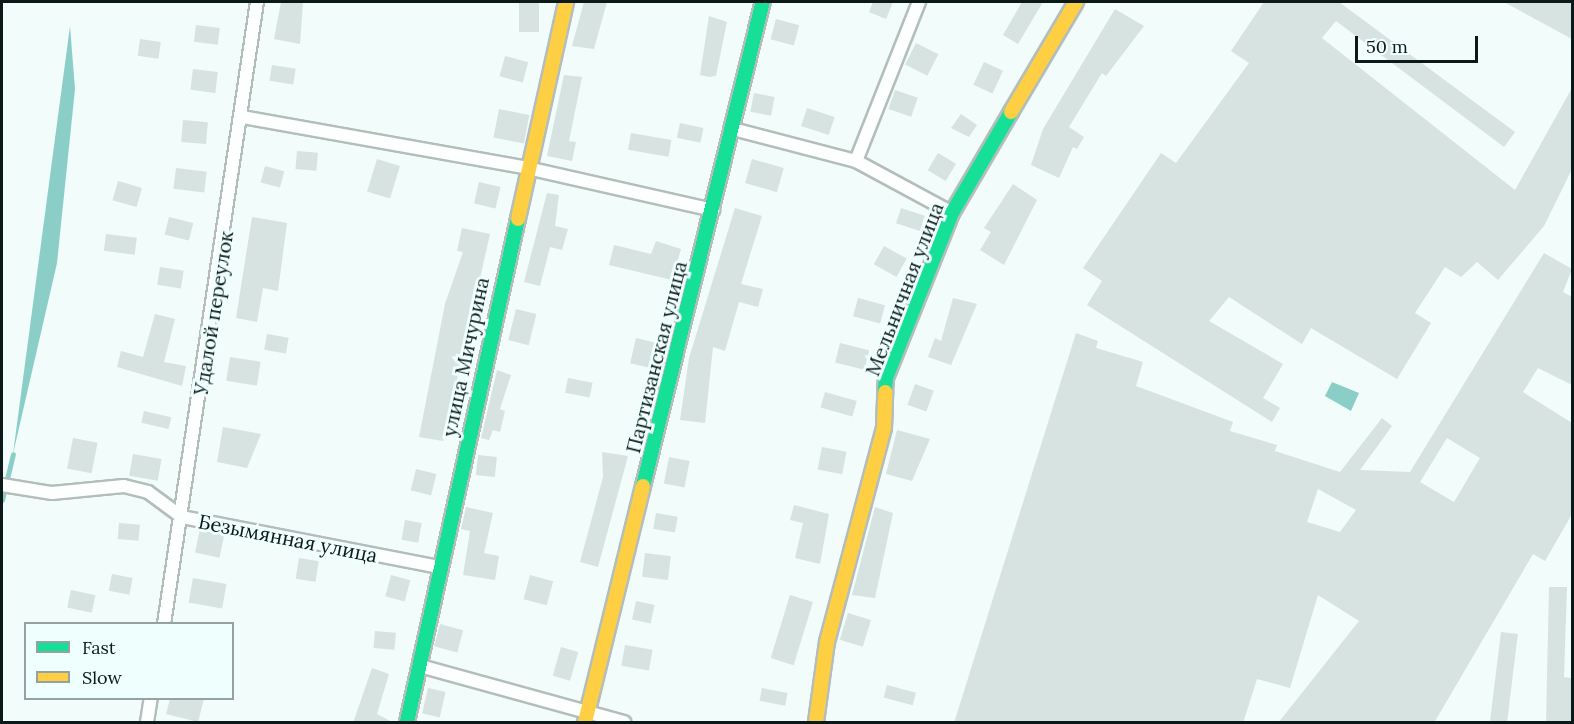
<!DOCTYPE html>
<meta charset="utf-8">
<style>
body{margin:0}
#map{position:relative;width:1574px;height:724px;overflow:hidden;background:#f2fcfa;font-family:Lora,serif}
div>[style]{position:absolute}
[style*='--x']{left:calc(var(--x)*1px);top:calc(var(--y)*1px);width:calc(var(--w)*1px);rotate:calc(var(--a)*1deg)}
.water>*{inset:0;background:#8bcec8}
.stream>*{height:5px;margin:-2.5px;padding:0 2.5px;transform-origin:2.5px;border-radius:2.5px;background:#8bcec8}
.building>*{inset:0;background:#d6e3e1;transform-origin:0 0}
.roads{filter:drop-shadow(2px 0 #b3bebc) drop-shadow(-2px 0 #b3bebc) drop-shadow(0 2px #b3bebc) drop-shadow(0 -2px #b3bebc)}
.street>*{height:12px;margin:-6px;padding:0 6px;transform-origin:6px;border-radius:6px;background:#fdfffe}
.fast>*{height:14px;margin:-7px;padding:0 7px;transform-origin:7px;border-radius:7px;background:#16e098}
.slow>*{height:14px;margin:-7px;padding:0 7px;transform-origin:7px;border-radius:7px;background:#ffcf43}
span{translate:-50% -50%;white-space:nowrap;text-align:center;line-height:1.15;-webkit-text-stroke:6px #effffd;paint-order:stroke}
.street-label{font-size:20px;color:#0b1918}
.frame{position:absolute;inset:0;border:3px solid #0b1918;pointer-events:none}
.legend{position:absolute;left:24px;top:622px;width:210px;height:78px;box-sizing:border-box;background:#effffd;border:2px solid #94a3a1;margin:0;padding:8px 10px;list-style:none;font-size:18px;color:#0b1918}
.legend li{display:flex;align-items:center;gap:12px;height:30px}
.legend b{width:30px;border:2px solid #94a3a1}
.scale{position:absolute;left:1355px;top:36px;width:123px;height:27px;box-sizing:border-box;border:3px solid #0b1918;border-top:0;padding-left:8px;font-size:18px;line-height:21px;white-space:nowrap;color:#0b1918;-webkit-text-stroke:4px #effffd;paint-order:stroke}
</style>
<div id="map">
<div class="water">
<div style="clip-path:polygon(70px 26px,75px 89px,57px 263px,13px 454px)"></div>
<div style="clip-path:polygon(1332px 382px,1359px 393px,1351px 411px,1325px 396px)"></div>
</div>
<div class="stream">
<div style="--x:2;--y:500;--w:47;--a:-76.6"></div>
</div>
<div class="building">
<div style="clip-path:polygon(281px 2px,303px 2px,300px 44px,274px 39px)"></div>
<div style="left:519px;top:2px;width:20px;height:30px"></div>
<div style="clip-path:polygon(584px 2px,607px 2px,594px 49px,572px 46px)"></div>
<div style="clip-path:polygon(873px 2px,893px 2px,886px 19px,869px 12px)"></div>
<div style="clip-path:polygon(1022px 2px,1043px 2px,1018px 44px,1003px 35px)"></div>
<div style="clip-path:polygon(1264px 2px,1339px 2px,1515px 132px,1504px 147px,1336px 21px,1322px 38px,1515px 190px,1572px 88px,1572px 169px,1544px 226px,1498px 280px,1477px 262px,1461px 277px,1445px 267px,1415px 313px,1431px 323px,1397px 379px,1311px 328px,1302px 344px,1229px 297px,1209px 321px,1283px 364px,1263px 398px,1280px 408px,1272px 422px,1087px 305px,1102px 281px,1083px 268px,1161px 153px,1176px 163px,1249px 63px,1231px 51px)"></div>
<div style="clip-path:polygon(1504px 2px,1572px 2px,1572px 39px)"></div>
<div style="clip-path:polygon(1115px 9px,1144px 26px,1106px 76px,1102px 73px,1069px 127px,1084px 137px,1077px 149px,1073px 147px,1059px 178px,1031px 165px,1043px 129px)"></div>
<div style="clip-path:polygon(709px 16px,727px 22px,716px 76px,709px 77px,700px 75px)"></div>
<div style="left:776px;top:19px;width:24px;height:21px;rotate:15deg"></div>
<div style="left:196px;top:25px;width:24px;height:17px;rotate:7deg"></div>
<div style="left:140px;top:39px;width:21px;height:17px;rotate:8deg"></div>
<div style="left:916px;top:43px;width:25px;height:24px;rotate:27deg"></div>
<div style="left:505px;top:56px;width:24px;height:21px;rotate:15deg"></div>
<div style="left:984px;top:62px;width:21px;height:25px;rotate:25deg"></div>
<div style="left:272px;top:65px;width:24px;height:16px;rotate:9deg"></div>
<div style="left:193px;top:69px;width:25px;height:21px;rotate:7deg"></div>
<div style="clip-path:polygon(564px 75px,582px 77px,569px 141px,576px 142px,572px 161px,547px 156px)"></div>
<div style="left:895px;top:90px;width:24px;height:20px;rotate:19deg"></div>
<div style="left:754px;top:93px;width:21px;height:19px;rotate:11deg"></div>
<div style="left:807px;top:108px;width:29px;height:19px;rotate:18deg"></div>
<div style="left:499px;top:109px;width:31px;height:29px;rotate:11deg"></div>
<div style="clip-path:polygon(961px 114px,977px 125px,969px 137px,951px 128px)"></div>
<div style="left:183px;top:120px;width:25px;height:22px;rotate:5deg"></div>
<div style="left:680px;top:123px;width:24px;height:15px;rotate:12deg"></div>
<div style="left:631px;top:133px;width:41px;height:17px;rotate:10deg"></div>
<div style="left:297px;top:151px;width:21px;height:18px;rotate:5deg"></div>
<div style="left:938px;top:153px;width:21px;height:20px;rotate:31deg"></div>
<div style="left:377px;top:159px;width:24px;height:34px;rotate:17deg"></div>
<div style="left:752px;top:159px;width:33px;height:25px;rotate:16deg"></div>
<div style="left:265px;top:166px;width:20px;height:17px;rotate:15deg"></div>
<div style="left:176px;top:168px;width:31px;height:21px;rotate:7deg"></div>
<div style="left:118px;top:181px;width:25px;height:20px;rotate:16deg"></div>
<div style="left:479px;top:182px;width:22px;height:22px;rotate:13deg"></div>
<div style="clip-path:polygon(1013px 184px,1037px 200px,1004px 265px,980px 250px,991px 232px,984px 228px)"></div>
<div style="clip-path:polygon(547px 193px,559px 195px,555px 226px,568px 229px,562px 250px,550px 247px,540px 286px,524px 282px)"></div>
<div style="clip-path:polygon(735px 208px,762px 216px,741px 284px,763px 289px,758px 307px,739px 302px,725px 351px,713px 347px,705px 423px,680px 420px,689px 358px)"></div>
<div style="left:901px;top:208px;width:25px;height:16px;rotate:18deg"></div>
<div style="left:169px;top:217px;width:25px;height:18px;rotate:14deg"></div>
<div style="clip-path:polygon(252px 217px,287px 223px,278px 291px,263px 288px,257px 322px,236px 318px)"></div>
<div style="clip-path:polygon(462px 228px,490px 234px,443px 441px,419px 437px,445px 304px,463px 252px,457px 251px)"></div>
<div style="left:106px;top:234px;width:31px;height:17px;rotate:7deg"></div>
<div style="clip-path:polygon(656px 241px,681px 249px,672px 280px,609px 265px,614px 245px,651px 254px)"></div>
<div style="left:884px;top:246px;width:26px;height:21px;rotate:29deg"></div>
<div style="clip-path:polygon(evenodd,1544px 253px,1572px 269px,1563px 292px,1572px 297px,1572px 385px,1538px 368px,1523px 392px,1572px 423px,1572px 514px,1545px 561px,1533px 554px,1434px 723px,1278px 723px,1359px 621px,1318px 595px,1290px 688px,1257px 679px,1243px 723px,954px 723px,1076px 333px,1098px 341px,1096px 348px,1143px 362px,1136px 386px,1233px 422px,1230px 431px,1277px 445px,1275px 451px,1340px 472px,1382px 418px,1392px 426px,1360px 470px,1410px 472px,1544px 253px,1447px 438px,1480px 458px,1454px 502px,1420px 482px,1447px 438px,1544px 253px,1318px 489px,1356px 510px,1340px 532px,1307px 522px,1318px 489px)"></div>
<div style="left:160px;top:267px;width:24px;height:18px;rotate:9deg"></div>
<div style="left:858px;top:298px;width:28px;height:19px;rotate:15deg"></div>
<div style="clip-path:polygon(953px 298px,977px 304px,951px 365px,928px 357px,935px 338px,941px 341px)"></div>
<div style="left:516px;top:309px;width:21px;height:32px;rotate:14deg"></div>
<div style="clip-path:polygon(155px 314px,175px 319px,164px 362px,186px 366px,182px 386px,117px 367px,121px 351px,143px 357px)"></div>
<div style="left:267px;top:334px;width:22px;height:16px;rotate:10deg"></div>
<div style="left:636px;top:338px;width:23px;height:26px;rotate:13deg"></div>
<div style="left:840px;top:343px;width:30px;height:20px;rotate:14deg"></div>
<div style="left:230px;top:357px;width:31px;height:24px;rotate:9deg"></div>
<div style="clip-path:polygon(497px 370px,511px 375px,500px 409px,505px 411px,500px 432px,493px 430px,489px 440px,481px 438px)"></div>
<div style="left:568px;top:378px;width:25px;height:15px;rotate:11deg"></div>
<div style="left:915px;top:384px;width:20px;height:22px;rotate:20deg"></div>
<div style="left:825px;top:392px;width:33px;height:16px;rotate:16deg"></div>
<div style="left:144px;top:411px;width:28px;height:12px;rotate:13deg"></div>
<div style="clip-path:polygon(223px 427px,261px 434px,247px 468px,217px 462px)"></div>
<div style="clip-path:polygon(897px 430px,930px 439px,912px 481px,886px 474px)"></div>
<div style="left:73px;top:438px;width:25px;height:31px;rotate:11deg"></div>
<div style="left:822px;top:447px;width:25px;height:23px;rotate:11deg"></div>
<div style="clip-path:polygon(602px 452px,628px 456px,598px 567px,580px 562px,603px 477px)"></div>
<div style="left:133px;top:454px;width:29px;height:22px;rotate:10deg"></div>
<div style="left:478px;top:455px;width:19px;height:20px;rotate:6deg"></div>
<div style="left:669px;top:457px;width:21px;height:27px;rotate:11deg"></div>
<div style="left:416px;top:469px;width:21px;height:22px;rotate:14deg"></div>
<div style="clip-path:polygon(794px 505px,829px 514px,820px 564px,795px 558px,803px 523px,790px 520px)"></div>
<div style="clip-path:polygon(466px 507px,493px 513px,484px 553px,499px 556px,495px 580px,463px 575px,470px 531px,461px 529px)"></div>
<div style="clip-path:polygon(875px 507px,893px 513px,875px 598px,852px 595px)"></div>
<div style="left:656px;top:513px;width:22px;height:16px;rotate:10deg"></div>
<div style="left:405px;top:520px;width:17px;height:20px;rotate:10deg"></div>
<div style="left:119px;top:523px;width:21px;height:16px;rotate:5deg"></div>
<div style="left:200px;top:529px;width:25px;height:24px;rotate:12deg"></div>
<div style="left:645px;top:553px;width:26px;height:24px;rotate:7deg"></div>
<div style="left:299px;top:558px;width:20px;height:21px;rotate:9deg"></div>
<div style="left:112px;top:574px;width:21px;height:17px;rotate:11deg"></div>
<div style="left:391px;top:575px;width:20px;height:22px;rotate:15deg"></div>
<div style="left:530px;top:575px;width:24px;height:25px;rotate:15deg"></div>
<div style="left:193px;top:578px;width:34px;height:25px;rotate:10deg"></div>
<div style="clip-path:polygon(1549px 587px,1567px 587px,1564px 677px,1572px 678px,1572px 723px,1546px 723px)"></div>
<div style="left:71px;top:590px;width:25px;height:18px;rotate:12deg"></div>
<div style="left:790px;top:595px;width:24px;height:66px;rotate:17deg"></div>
<div style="left:636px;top:601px;width:19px;height:19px;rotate:12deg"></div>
<div style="left:848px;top:613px;width:24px;height:28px;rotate:17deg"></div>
<div style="left:440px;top:624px;width:24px;height:23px;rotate:15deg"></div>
<div style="left:375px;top:631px;width:21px;height:17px;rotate:5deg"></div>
<div style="left:1501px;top:632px;width:17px;height:91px;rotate:7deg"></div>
<div style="left:625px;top:645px;width:28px;height:21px;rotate:10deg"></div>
<div style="left:561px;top:647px;width:18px;height:30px;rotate:16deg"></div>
<div style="clip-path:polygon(372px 668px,389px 674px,377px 714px,394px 723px,353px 723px)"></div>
<div style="left:887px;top:685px;width:30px;height:13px;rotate:15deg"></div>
<div style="left:428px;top:688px;width:18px;height:26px;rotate:13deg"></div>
<div style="left:762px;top:688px;width:26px;height:13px;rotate:11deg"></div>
<div style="clip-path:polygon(170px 699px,204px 699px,198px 722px,166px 714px)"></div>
</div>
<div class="roads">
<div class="street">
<div style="--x:242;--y:117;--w:290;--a:10.1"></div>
<div style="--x:527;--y:168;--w:191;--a:12.7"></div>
<div style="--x:733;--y:129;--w:127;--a:14.6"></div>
<div style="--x:856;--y:161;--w:109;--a:28.4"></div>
<div style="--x:856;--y:161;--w:171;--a:-68.4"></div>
<div style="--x:2;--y:485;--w:51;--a:9.1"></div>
<div style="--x:52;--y:493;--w:72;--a:-5.6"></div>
<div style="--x:124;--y:486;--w:25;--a:14"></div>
<div style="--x:148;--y:492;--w:42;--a:36.3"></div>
<div style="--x:182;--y:517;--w:263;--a:11"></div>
<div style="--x:164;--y:624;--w:629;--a:-81.5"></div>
<div style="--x:420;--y:666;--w:212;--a:15.4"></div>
<div style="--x:147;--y:722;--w:24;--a:-81"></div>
</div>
<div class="fast">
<div style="--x:885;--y:392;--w:14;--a:-86"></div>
<div style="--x:886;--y:378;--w:178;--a:-68.2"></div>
<div style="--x:952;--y:213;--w:117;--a:-59.7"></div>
<div style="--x:643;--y:486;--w:499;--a:-76.1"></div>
<div style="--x:407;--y:722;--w:515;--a:-77.56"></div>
</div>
<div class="slow">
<div style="--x:1011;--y:112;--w:128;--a:-59.4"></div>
<div style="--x:518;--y:219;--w:222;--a:-77.5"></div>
<div style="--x:585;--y:722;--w:243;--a:-76.2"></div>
<div style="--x:816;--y:722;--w:81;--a:-82.2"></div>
<div style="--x:827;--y:642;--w:221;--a:-75.1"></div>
<div style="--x:884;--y:428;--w:36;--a:-88"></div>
</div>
</div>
<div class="street-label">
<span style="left:904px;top:289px;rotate:-69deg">Мельничная улица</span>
<span style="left:213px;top:313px;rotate:-81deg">Удалой переулок</span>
<span style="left:465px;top:357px;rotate:-78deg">улица Мичурина</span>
<span style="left:656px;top:357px;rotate:-76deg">Партизанская улица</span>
<span style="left:288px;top:538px;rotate:11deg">Безымянная улица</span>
</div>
<div class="frame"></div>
<ul class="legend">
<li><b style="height:8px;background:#16e098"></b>Fast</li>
<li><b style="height:8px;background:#ffcf43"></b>Slow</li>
</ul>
<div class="scale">50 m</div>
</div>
